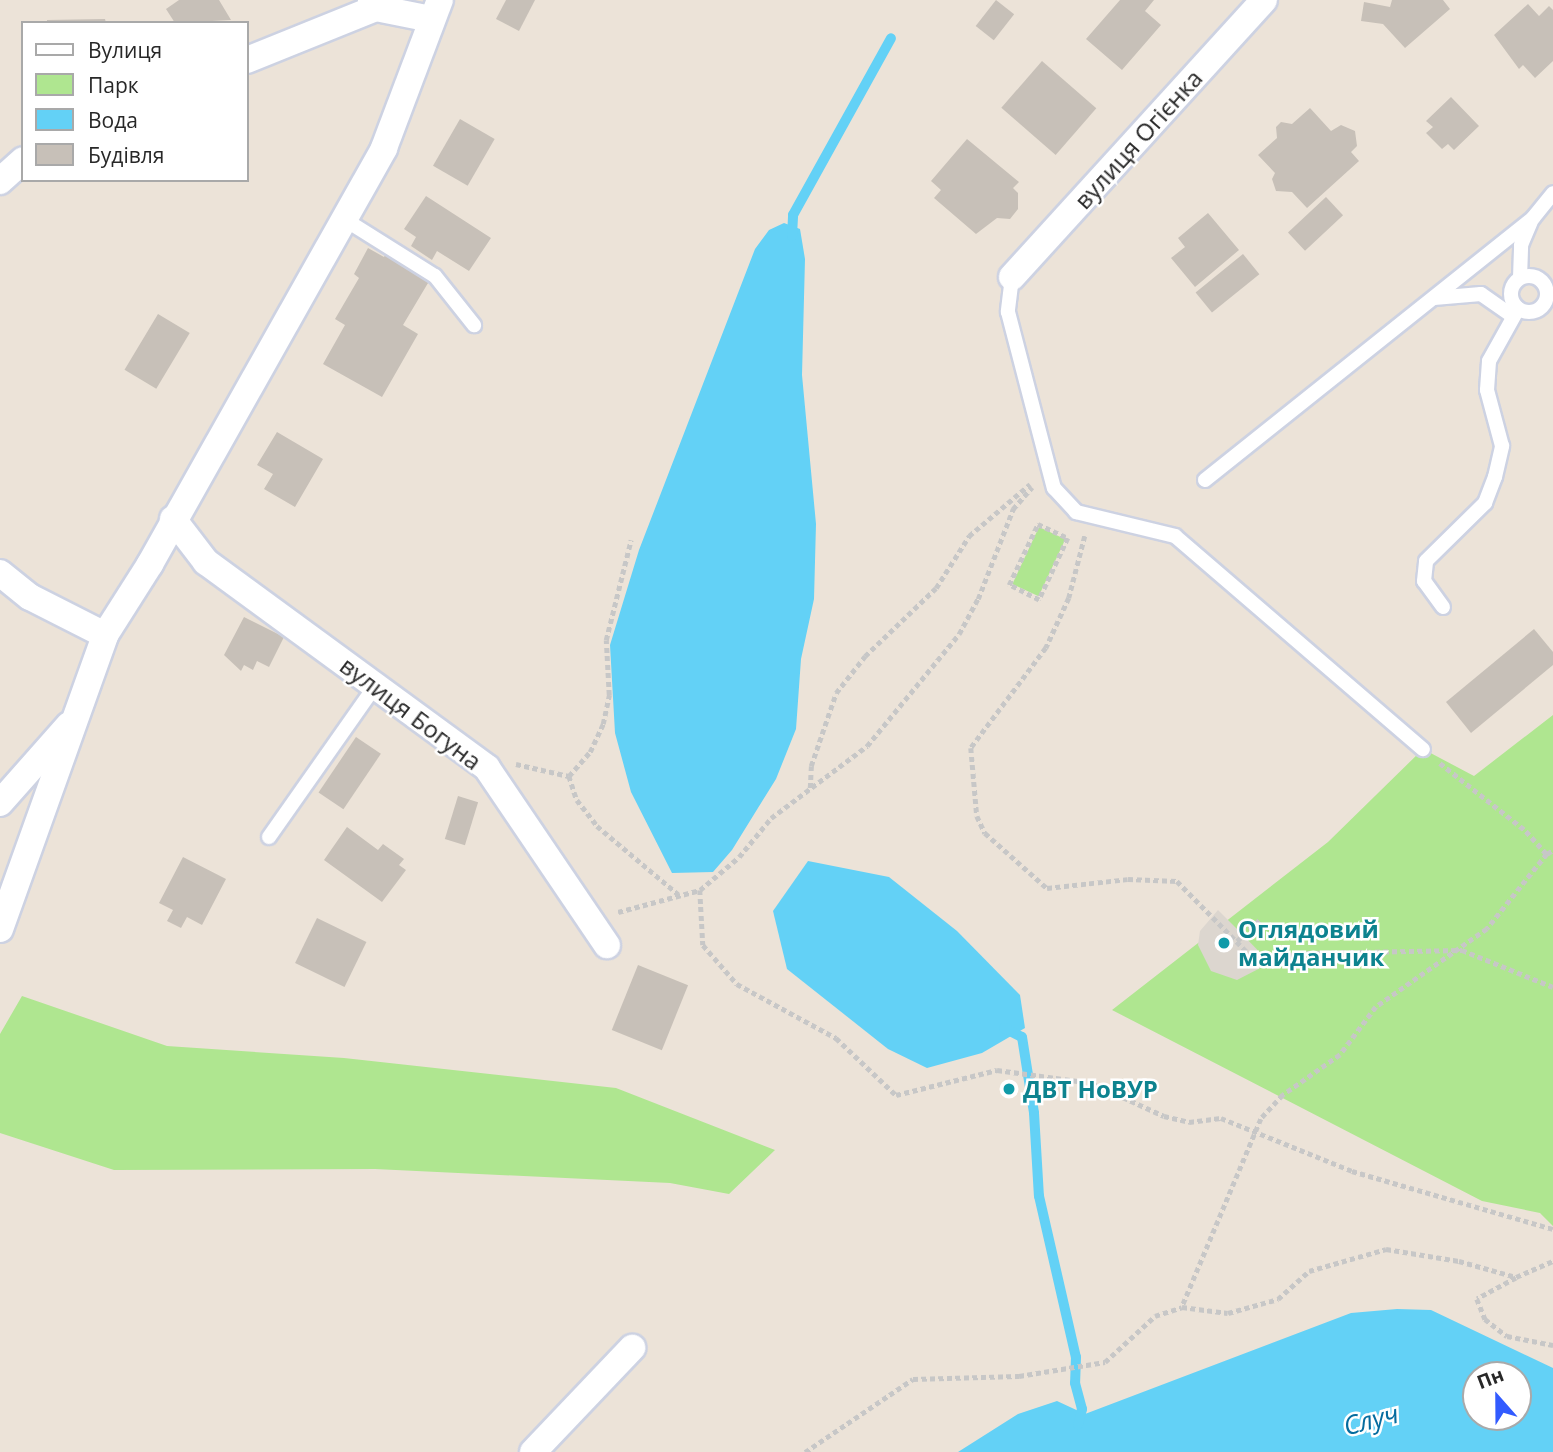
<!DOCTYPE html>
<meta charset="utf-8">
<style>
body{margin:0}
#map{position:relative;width:1553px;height:1452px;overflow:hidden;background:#ece3d8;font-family:"Open Sans",sans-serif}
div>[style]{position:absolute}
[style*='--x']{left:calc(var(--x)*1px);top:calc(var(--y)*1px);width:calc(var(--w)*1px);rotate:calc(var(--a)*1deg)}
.green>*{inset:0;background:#afe690;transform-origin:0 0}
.plaza>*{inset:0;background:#dcd6cf}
.water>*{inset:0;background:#63d1f6}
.stream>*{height:10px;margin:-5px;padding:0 5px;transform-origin:5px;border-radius:5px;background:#63d1f6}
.building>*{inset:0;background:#c7c0b8;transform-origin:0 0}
.path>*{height:4.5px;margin-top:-2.25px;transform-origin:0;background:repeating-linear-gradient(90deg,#c7c7c7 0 5px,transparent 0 8.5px)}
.roads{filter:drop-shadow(2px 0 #cdd2e2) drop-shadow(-2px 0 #cdd2e2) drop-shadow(0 2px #cdd2e2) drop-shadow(0 -2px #cdd2e2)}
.lane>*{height:14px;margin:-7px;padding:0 7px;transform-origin:7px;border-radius:7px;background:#fff}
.lane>.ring{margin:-7px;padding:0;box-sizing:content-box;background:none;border:14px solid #fff;border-radius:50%}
.street>*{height:26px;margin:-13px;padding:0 13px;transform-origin:13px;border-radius:13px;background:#fff}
.dots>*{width:19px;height:19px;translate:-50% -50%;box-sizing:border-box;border:4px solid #fff;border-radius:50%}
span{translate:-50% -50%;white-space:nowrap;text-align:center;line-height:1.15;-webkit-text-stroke:5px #fff;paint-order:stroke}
.street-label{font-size:24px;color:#282828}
.culture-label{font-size:24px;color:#0d838f;font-weight:700}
.left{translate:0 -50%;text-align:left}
.water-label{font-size:26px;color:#056c9f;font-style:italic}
.legend{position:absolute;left:21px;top:21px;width:228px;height:161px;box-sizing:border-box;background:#fff;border:2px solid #a9a9a9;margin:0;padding:9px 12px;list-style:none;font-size:21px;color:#282828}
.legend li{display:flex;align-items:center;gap:14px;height:35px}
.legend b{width:35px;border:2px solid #a9a9a9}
.north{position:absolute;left:1462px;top:1361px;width:70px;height:70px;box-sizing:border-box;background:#fff;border:2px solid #a9a9a9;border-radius:50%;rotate:339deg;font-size:19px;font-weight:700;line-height:28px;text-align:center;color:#282828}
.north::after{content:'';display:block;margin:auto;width:24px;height:32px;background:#325bff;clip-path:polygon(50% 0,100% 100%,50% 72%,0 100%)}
</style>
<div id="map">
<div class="green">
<div style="left:1039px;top:527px;width:29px;height:63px;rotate:25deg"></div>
<div style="clip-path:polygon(1553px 715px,1553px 1226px,1540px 1213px,1482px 1201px,1112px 1010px,1328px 842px,1423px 749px,1474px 776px)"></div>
<div style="clip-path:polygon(22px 996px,167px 1046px,344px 1058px,616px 1088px,775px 1150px,729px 1194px,670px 1183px,375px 1169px,114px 1170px,0 1133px,0 1034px)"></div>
</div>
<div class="plaza">
<div style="clip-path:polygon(1218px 910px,1243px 935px,1270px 963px,1237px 980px,1211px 971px,1198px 945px,1200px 931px)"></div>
</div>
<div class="water">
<div style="clip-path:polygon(784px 223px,800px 229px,805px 259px,802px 375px,816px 524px,814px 599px,801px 659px,796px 729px,776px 779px,732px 850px,713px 872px,672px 873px,631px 792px,615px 733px,610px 645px,639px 550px,755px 249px,769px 230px)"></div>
<div style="clip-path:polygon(808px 861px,889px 877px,957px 931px,1020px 995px,1025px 1028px,982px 1053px,927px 1068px,888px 1049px,787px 969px,773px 911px)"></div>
<div style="clip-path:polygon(evenodd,1397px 1309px,1431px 1310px,1553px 1368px,1553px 1452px,958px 1452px,1018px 1414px,1057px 1401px,1085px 1414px,1351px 1313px,1397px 1309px,1518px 1375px,1518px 1417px,1476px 1417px,1476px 1375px,1518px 1375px)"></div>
</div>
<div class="stream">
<div style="--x:792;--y:236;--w:21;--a:-87"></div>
<div style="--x:793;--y:215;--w:202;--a:-61"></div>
<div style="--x:1004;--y:1028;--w:20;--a:27"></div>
<div style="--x:1022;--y:1037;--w:77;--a:81"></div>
<div style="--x:1034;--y:1113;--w:83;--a:86.6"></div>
<div style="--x:1039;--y:1196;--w:165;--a:77.1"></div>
<div style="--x:1076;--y:1357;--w:26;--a:92"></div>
<div style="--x:1075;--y:1383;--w:27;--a:75"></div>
<div style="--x:1082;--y:1409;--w:16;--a:104"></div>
</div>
<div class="building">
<div style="clip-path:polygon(179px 0,219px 0,231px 20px,175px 23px,166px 9px)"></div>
<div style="clip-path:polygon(506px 0,535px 0,519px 31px,496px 19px)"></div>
<div style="left:996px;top:0;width:23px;height:33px;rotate:38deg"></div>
<div style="clip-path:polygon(1120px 0,1154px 0,1145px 11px,1161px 25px,1122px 70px,1086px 39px)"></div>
<div style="clip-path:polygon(1392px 0,1443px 0,1450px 9px,1405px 48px,1383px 24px,1361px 21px,1364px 2px,1390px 7px)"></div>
<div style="clip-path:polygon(1528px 4px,1539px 16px,1549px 6px,1553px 10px,1553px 61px,1535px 78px,1523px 65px,1519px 69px,1494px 35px)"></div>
<div style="clip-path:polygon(105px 19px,106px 23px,47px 23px,47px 20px)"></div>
<div style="left:1042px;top:61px;width:72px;height:62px;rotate:41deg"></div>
<div style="clip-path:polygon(1451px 97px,1479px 126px,1454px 150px,1448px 144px,1442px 149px,1426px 133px,1433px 127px,1426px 121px)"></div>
<div style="clip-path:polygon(1310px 108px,1331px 131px,1341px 125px,1355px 131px,1357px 146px,1351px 152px,1359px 161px,1307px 208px,1292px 192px,1276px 191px,1272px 179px,1275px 173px,1258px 155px,1277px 138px,1276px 127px,1281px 122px,1292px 124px)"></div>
<div style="left:460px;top:119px;width:40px;height:54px;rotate:30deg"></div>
<div style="clip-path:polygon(967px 139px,1019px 182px,1013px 188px,1018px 193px,1018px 209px,1010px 219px,997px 218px,976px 234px,934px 198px,941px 190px,931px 181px)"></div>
<div style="clip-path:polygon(426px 196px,491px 238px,469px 271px,437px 251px,432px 260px,411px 246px,416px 237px,404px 229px)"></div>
<div style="left:1326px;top:197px;width:25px;height:52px;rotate:47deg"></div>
<div style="clip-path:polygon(1208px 213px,1239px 250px,1195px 287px,1171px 258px,1185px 247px,1178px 238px)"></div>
<div style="clip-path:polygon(368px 248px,384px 257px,387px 252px,431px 278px,403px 325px,418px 334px,382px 397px,323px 364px,345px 325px,335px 319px,359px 278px,354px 274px)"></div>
<div style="left:1243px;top:254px;width:26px;height:61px;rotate:51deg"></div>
<div style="left:158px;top:314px;width:37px;height:65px;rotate:31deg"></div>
<div style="clip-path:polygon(277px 432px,323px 459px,295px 507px,264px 489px,273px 474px,257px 465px)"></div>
<div style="clip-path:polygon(244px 617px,284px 637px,269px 667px,257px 661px,253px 670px,244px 665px,241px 671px,224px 655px)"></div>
<div style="clip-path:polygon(1534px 629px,1553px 652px,1553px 665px,1471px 733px,1446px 702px)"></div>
<div style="left:356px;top:737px;width:30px;height:67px;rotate:34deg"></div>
<div style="left:458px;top:796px;width:21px;height:45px;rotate:17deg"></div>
<div style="clip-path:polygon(347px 827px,378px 850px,383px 844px,404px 859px,399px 865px,406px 870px,382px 902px,324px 860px)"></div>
<div style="clip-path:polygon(183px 857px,226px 879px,202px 925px,187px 917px,181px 928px,167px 921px,173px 910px,159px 903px)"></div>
<div style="left:317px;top:918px;width:55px;height:50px;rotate:26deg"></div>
<div style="left:638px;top:965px;width:54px;height:70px;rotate:22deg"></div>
</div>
<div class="path">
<div style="--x:1038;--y:524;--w:33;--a:25"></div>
<div style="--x:1068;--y:538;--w:68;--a:115.1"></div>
<div style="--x:1039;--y:600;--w:34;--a:-153"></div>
<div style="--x:1009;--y:585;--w:68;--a:-64.6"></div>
<div style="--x:1085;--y:536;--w:64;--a:104.5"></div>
<div style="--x:1069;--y:598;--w:55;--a:114.7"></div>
<div style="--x:1046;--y:648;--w:125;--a:126.9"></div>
<div style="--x:971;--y:748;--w:68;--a:85"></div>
<div style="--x:977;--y:816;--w:19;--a:65"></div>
<div style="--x:985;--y:833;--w:83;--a:41.6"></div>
<div style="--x:1047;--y:888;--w:81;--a:-6.3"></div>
<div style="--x:1128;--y:879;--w:49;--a:2.3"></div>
<div style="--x:1177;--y:881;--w:110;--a:45.4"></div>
<div style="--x:1254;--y:959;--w:53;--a:-6.5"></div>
<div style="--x:1307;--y:953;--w:155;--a:-1.1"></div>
<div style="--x:1462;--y:950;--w:98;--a:22.1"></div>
<div style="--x:1440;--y:763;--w:110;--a:38.3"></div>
<div style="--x:1526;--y:831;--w:31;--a:48"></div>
<div style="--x:1547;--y:854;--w:7;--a:-34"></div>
<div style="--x:516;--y:764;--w:54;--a:12.8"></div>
<div style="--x:569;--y:776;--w:32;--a:-49"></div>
<div style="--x:590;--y:752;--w:31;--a:-65"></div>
<div style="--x:603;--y:724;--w:30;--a:-78"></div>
<div style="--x:609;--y:695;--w:55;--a:-93.1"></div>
<div style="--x:606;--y:640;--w:103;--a:-76"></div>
<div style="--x:569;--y:776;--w:25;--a:72"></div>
<div style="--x:577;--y:800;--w:33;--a:52"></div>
<div style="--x:597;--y:826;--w:106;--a:40"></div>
<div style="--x:810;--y:788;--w:22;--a:-87"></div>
<div style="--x:811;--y:766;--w:77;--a:-71.1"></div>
<div style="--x:836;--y:693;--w:47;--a:-51.9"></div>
<div style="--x:865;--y:656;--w:98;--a:-43.8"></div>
<div style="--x:936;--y:588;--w:62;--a:-57.6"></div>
<div style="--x:969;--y:536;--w:80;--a:-40.4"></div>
<div style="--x:1547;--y:854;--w:96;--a:128.7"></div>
<div style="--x:1487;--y:929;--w:136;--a:144.9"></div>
<div style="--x:1376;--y:1007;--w:60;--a:126.9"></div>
<div style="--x:1340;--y:1055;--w:70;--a:144.9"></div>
<div style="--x:1283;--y:1095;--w:33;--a:133"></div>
<div style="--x:1261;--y:1119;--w:204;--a:112.8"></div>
<div style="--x:1182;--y:1307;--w:46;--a:7.4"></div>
<div style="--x:1228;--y:1313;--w:52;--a:-15.6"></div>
<div style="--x:1278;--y:1299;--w:42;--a:-42.1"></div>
<div style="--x:1309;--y:1271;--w:80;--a:-15.9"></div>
<div style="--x:1386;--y:1249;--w:74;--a:9.3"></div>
<div style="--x:1459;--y:1261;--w:59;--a:15.7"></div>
<div style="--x:1516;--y:1277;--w:40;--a:-23.4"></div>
<div style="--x:700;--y:890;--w:55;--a:86.9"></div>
<div style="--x:703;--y:945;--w:52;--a:48.9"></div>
<div style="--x:737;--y:984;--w:113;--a:28.6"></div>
<div style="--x:836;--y:1038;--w:83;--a:43.5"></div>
<div style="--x:896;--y:1095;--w:104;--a:-13.9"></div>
<div style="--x:997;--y:1070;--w:96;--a:7.8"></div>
<div style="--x:1092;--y:1083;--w:79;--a:24.6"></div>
<div style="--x:1164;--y:1116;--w:26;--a:13"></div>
<div style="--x:1189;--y:1122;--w:32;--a:-7"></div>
<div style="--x:1221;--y:1118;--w:141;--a:22"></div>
<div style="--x:1352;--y:1171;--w:209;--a:16.1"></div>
<div style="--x:618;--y:912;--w:85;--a:-15"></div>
<div style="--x:700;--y:890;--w:51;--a:-40.2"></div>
<div style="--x:739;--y:857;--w:50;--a:-50.6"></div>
<div style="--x:771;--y:818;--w:120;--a:-36.9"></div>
<div style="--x:867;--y:746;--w:145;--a:-50.6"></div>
<div style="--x:959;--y:634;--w:40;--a:-62"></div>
<div style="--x:978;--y:599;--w:97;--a:-68.7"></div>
<div style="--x:1013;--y:509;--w:29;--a:-49"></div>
<div style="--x:1237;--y:941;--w:33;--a:-43"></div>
<div style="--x:1516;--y:1278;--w:44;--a:151.7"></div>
<div style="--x:1477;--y:1299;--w:22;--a:68"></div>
<div style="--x:1485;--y:1319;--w:28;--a:38"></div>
<div style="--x:1507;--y:1336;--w:47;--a:11.1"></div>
<div style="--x:805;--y:1452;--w:130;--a:-34.1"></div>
<div style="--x:913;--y:1379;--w:106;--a:-1.6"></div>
<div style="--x:1019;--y:1376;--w:87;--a:-9.2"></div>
<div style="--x:1105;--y:1362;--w:68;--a:-42.6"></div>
<div style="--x:1155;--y:1316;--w:28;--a:-18"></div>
</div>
<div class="roads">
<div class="lane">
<div style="--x:344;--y:219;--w:107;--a:32.1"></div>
<div style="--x:435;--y:276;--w:63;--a:51.5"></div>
<div class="ring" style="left:1511px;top:276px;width:22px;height:22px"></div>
<div style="--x:1012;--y:277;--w:35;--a:97"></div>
<div style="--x:1008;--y:312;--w:182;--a:75.4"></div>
<div style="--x:1054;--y:488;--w:33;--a:47"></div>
<div style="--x:1076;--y:512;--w:102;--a:13.6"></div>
<div style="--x:1175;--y:536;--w:327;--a:40.7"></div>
<div style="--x:1520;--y:278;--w:33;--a:-88"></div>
<div style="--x:1521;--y:245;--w:25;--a:-67"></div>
<div style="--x:1434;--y:298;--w:47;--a:-4.9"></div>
<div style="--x:1481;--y:294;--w:39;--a:35"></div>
<div style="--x:1205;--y:480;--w:420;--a:-38.6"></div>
<div style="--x:1533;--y:218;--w:32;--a:-51"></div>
<div style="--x:1443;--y:607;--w:32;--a:-126"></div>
<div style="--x:1424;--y:581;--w:20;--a:-84"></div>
<div style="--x:1426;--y:561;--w:83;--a:-44.5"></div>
<div style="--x:1485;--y:503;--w:28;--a:-69"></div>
<div style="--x:1495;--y:477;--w:32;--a:-77"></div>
<div style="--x:1502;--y:446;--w:58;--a:-105"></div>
<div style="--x:1487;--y:390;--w:29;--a:-86"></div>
<div style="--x:1489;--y:361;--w:60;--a:-60.9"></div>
<div style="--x:269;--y:837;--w:184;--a:-54.9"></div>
</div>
<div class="street">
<div style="--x:371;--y:0;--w:9;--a:58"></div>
<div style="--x:376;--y:8;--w:56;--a:11.3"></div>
<div style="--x:247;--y:60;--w:139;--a:-22"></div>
<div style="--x:0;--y:181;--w:31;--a:-42"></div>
<div style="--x:1012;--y:277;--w:374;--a:-47.7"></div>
<div style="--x:173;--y:519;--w:54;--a:52.5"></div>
<div style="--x:206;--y:562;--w:348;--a:36.2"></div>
<div style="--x:487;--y:768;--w:214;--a:55.9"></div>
<div style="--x:0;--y:573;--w:38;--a:39"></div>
<div style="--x:30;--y:597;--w:84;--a:26.9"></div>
<div style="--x:0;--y:803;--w:104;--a:-48.5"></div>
<div style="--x:0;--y:929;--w:312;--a:-70.3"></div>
<div style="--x:105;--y:635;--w:84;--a:-57.6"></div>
<div style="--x:150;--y:564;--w:477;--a:-60.6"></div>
<div style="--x:384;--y:148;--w:158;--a:-69.3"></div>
<div style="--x:533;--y:1452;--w:144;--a:-46.4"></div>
</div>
</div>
<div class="dots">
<div style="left:1224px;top:943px;background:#0f9aa8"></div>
<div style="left:1009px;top:1089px;background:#0f9aa8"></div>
</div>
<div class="street-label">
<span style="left:1138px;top:139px;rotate:-48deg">вулиця Огієнка</span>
<span style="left:411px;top:713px;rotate:37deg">вулиця Богуна</span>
</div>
<div class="culture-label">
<span class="left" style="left:1238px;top:943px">Оглядовий<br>майданчик</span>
<span class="left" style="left:1023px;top:1089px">ДВТ НоВУР</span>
</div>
<div class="water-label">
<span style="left:1371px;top:1420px;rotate:-14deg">Случ</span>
</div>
<ul class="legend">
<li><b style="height:9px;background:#fff"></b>Вулиця</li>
<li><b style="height:19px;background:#afe690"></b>Парк</li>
<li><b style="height:19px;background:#63d1f6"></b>Вода</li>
<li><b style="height:19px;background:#c7c0b8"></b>Будівля</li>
</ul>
<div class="north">Пн</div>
</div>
